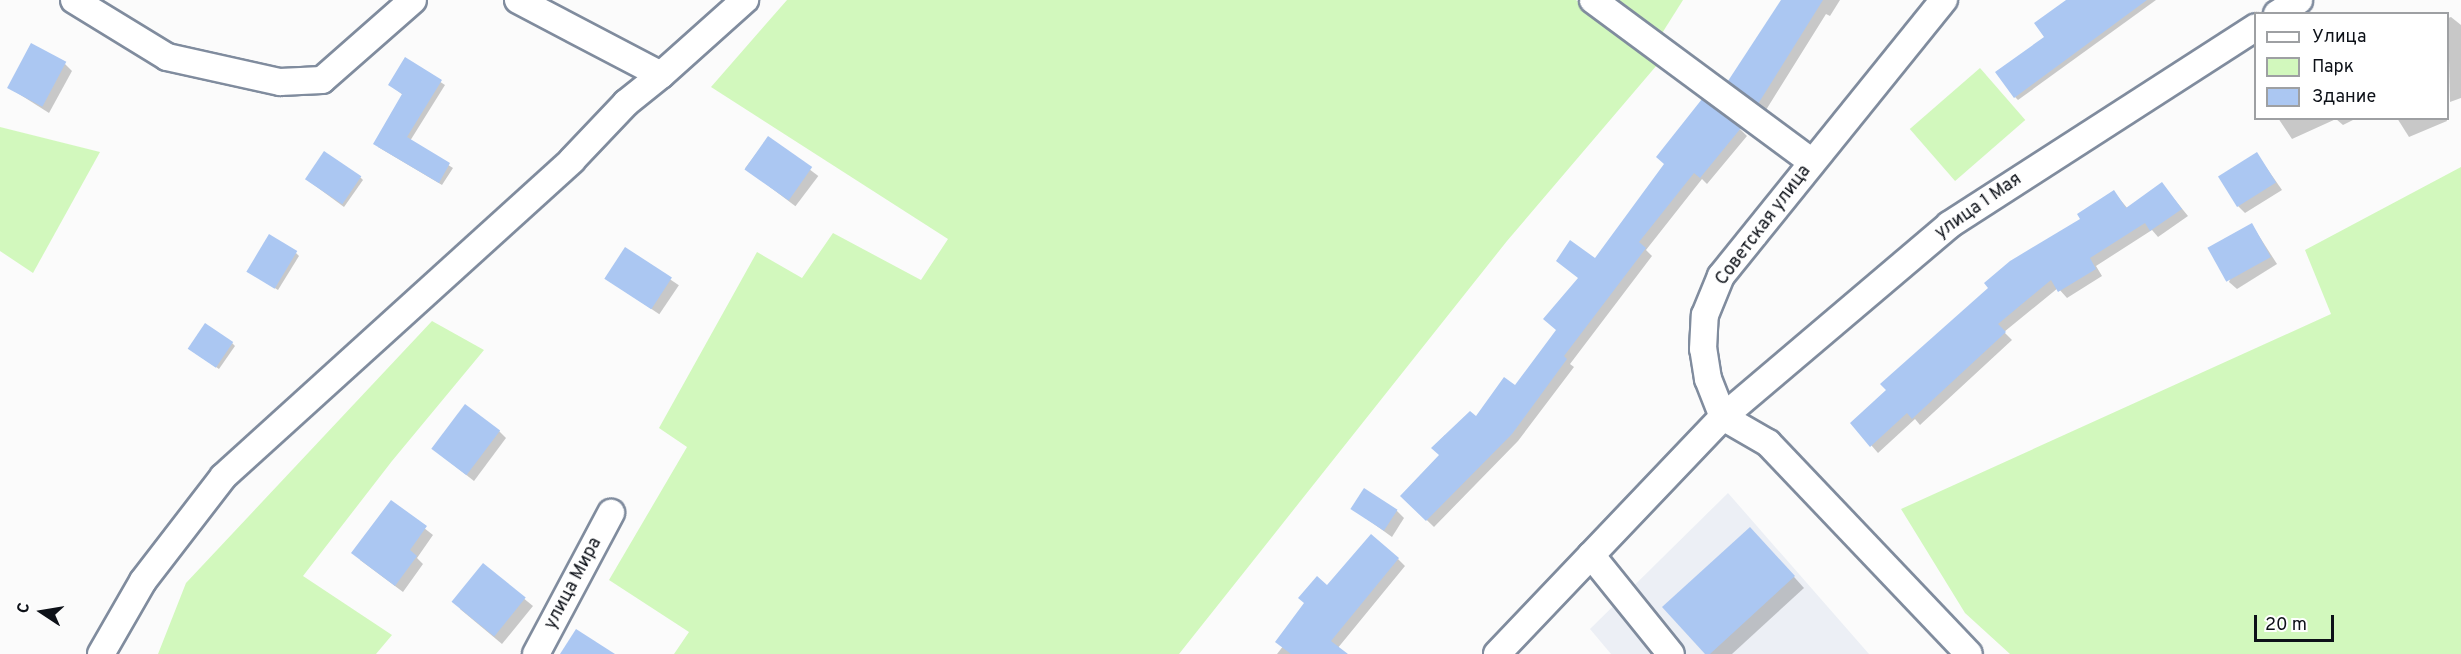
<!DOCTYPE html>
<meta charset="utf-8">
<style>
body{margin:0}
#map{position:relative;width:2461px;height:654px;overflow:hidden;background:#fbfbfb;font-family:Overpass,sans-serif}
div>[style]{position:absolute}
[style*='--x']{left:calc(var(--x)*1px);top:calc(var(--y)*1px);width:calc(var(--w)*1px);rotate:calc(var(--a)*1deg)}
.built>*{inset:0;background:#eceff5}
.green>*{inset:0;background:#d2f8bd;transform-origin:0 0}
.shadow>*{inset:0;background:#0003;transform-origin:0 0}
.building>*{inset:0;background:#abc7f2;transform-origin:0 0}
.roads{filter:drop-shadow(2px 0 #808c9e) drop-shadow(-2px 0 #808c9e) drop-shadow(0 2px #808c9e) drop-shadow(0 -2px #808c9e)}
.minor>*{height:26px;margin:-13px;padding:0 13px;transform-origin:13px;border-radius:13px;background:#fff}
span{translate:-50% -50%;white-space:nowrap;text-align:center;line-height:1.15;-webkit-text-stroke:6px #fff;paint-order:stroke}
.street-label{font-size:18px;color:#0d1118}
.legend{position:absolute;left:2254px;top:12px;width:195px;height:108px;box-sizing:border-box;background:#fff;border:2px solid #9ea0a3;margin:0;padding:8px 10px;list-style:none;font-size:18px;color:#0d1118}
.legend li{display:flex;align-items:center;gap:12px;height:30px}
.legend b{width:30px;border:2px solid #9ea0a3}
.north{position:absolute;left:12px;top:582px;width:60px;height:60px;-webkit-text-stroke:4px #fff;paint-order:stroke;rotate:282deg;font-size:16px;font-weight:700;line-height:24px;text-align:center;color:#0d1118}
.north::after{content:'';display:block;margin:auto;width:21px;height:27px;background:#0d1118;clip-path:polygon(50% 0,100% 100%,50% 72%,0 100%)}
.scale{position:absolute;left:2254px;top:615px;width:80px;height:27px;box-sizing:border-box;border:3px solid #0d1118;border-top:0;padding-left:8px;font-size:18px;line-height:21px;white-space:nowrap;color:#0d1118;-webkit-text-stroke:4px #fff;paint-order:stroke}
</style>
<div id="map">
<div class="built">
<div style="clip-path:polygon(1728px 493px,1869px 654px,1611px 654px,1590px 629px)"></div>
</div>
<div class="green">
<div style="clip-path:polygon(787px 0,1576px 0,1657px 65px,1507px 241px,1179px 654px,674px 654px,689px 632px,609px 580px,687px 447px,659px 428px,757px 252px,802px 278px,833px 233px,921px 280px,948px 239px,711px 87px)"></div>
<div style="clip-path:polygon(1612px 0,1683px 0,1659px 38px)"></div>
<div style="left:1980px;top:68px;width:69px;height:93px;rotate:49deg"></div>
<div style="clip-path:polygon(0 127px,100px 152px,33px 273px,0 251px)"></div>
<div style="clip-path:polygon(2461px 167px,2461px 654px,2010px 654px,1965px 613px,1901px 509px,2331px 314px,2305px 250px)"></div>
<div style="clip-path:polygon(432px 321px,484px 350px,392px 461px,303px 576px,392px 635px,376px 654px,158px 654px,186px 583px)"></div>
</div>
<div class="shadow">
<div style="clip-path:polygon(1783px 0,1840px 0,1830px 16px,1826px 14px,1766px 110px,1730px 81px)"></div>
<div style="clip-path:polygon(2071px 0,2156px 0,2018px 100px,2015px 97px)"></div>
<div style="clip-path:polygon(2451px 17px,2461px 25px,2461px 98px,2450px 102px,2448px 18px)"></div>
<div style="clip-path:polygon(405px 59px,445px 85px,410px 141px,453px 168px,442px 185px,378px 147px,403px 95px,390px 85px)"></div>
<div style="clip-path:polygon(65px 64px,72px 71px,49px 113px,8px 87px)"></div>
<div style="clip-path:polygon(2278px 118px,2357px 118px,2343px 125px,2336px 119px,2292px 139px)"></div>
<div style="clip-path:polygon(2397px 118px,2446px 118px,2447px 121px,2409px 137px)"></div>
<div style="clip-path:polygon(1740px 129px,1747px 136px,1707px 184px,1702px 179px,1646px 250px,1652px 256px,1570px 364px,1574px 367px,1518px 441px,1434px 527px,1402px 496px,1441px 456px,1433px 448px,1445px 435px,1448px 438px,1515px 387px,1558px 331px,1595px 260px)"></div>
<div style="left:768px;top:138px;width:63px;height:38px;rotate:37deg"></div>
<div style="clip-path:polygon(2257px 154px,2282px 190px,2245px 213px,2238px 206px)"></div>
<div style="clip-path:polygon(360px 177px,363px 180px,344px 207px,310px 182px)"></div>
<div style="clip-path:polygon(2162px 184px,2188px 216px,2158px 237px,2152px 230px,2096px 266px,2102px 276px,2067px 298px,2058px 288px,2004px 332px,2012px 340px,1920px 425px,1915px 419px,1878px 453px,1871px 445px,2082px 219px,2114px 192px,2128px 209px)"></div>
<div style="clip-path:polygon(2252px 225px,2277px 264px,2237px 289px,2229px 282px)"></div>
<div style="left:625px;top:249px;width:65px;height:35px;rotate:34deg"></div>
<div style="clip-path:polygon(296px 253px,299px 256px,278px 290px,252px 274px)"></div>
<div style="clip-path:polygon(232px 343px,235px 346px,219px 369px,192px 351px)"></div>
<div style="clip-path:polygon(499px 431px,506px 438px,474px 481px,433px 449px)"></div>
<div style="clip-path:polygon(391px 502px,433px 535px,417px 558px,423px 564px,403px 592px,360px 560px)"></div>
<div style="clip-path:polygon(1353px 509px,1397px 511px,1404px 518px,1392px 537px)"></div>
<div style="clip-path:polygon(1760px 539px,1804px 588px,1732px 654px,1707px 654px)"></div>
<div style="clip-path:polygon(1398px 559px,1405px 566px,1337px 649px,1338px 654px,1277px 654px,1328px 588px)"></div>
<div style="clip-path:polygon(483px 565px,533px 606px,502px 644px,460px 609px)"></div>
</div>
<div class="building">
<div style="clip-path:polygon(1781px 0,1823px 0,1758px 104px,1728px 81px)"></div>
<div style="clip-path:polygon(2066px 0,2147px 0,2014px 98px,1995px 72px,2044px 37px,2034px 23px)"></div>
<div style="left:31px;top:43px;width:40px;height:51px;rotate:28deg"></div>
<div style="clip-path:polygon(405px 57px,442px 80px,407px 137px,450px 163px,439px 183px,373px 144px,402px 94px,388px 85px)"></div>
<div style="clip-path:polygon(1702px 99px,1741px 128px,1700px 178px,1694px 173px,1639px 242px,1646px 248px,1564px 356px,1567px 359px,1512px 434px,1426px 521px,1400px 496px,1439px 455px,1431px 448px,1470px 411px,1476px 416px,1504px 377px,1515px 385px,1556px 330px,1543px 319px,1578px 278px,1556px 261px,1570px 240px,1595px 258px,1664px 164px,1656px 157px)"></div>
<div style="left:768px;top:136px;width:54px;height:41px;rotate:35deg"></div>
<div style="left:324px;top:151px;width:45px;height:34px;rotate:34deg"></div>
<div style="left:2257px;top:152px;width:36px;height:46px;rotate:58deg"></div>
<div style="clip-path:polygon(2162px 182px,2182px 209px,2150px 231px,2145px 223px,2090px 258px,2096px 269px,2058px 292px,2051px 280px,1998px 324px,2006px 332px,1912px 419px,1907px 413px,1870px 447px,1850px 423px,1886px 390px,1880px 384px,1988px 288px,1984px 283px,2010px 261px,2080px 219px,2077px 214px,2114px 190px,2126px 208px)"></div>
<div style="left:2252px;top:223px;width:39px;height:51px;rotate:61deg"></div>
<div style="left:269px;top:234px;width:33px;height:44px;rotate:31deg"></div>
<div style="left:625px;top:247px;width:56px;height:38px;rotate:33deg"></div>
<div style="left:205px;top:323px;width:34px;height:31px;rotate:34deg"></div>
<div style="left:465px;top:404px;width:44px;height:56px;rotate:37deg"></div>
<div style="left:1364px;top:488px;width:40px;height:25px;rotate:33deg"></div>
<div style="clip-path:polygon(391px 500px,427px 526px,410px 550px,417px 556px,395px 586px,351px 553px)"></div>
<div style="clip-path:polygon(1750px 527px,1795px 576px,1710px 654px,1705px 654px,1662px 607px)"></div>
<div style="clip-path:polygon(1371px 534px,1399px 558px,1331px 641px,1348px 654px,1291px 654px,1275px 642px,1304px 603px,1298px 598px,1317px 576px,1327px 585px)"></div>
<div style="left:483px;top:563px;width:55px;height:50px;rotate:39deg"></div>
<div style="clip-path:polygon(576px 629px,615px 654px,560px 654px)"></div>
</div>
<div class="roads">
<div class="minor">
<div style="--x:74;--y:0;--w:109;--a:31.5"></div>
<div style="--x:167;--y:57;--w:116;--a:12.5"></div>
<div style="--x:280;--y:82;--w:42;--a:-2.7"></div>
<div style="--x:322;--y:80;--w:121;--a:-41.3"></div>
<div style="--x:518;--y:0;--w:161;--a:27.7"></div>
<div style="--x:661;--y:75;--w:113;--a:-41.8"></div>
<div style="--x:1593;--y:0;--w:272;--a:36.5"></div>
<div style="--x:2277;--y:14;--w:26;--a:-32"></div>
<div style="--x:1723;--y:417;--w:41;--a:-111.5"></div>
<div style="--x:1708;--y:379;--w:30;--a:-99"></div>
<div style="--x:1703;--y:349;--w:34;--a:-87"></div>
<div style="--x:1705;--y:315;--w:42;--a:-67.7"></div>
<div style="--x:1721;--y:276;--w:355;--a:-51.1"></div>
<div style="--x:1723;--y:417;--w:52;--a:30"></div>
<div style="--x:1768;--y:443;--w:291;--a:46.4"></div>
<div style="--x:1591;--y:555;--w:127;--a:51.1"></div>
<div style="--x:101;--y:654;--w:84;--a:-60.1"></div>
<div style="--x:143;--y:581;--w:131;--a:-52.4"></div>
<div style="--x:223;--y:477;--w:471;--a:-42.2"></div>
<div style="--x:572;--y:160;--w:79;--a:-46.5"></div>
<div style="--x:626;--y:103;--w:45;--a:-38.7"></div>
<div style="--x:536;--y:654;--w:160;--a:-62"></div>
<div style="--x:1497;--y:654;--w:327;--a:-46.4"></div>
<div style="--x:1723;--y:417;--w:297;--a:-40.3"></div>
<div style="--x:1949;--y:225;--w:365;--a:-32.8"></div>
</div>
</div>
<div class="street-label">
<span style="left:1979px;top:207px;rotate:-35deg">улица 1 Мая</span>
<span style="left:1764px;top:226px;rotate:-53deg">Советская улица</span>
<span style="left:574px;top:584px;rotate:-62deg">улица Мира</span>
</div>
<ul class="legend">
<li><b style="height:8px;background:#fff"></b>Улица</li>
<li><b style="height:16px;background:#d2f8bd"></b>Парк</li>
<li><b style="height:16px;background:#abc7f2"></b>Здание</li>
</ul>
<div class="north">С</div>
<div class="scale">20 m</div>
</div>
